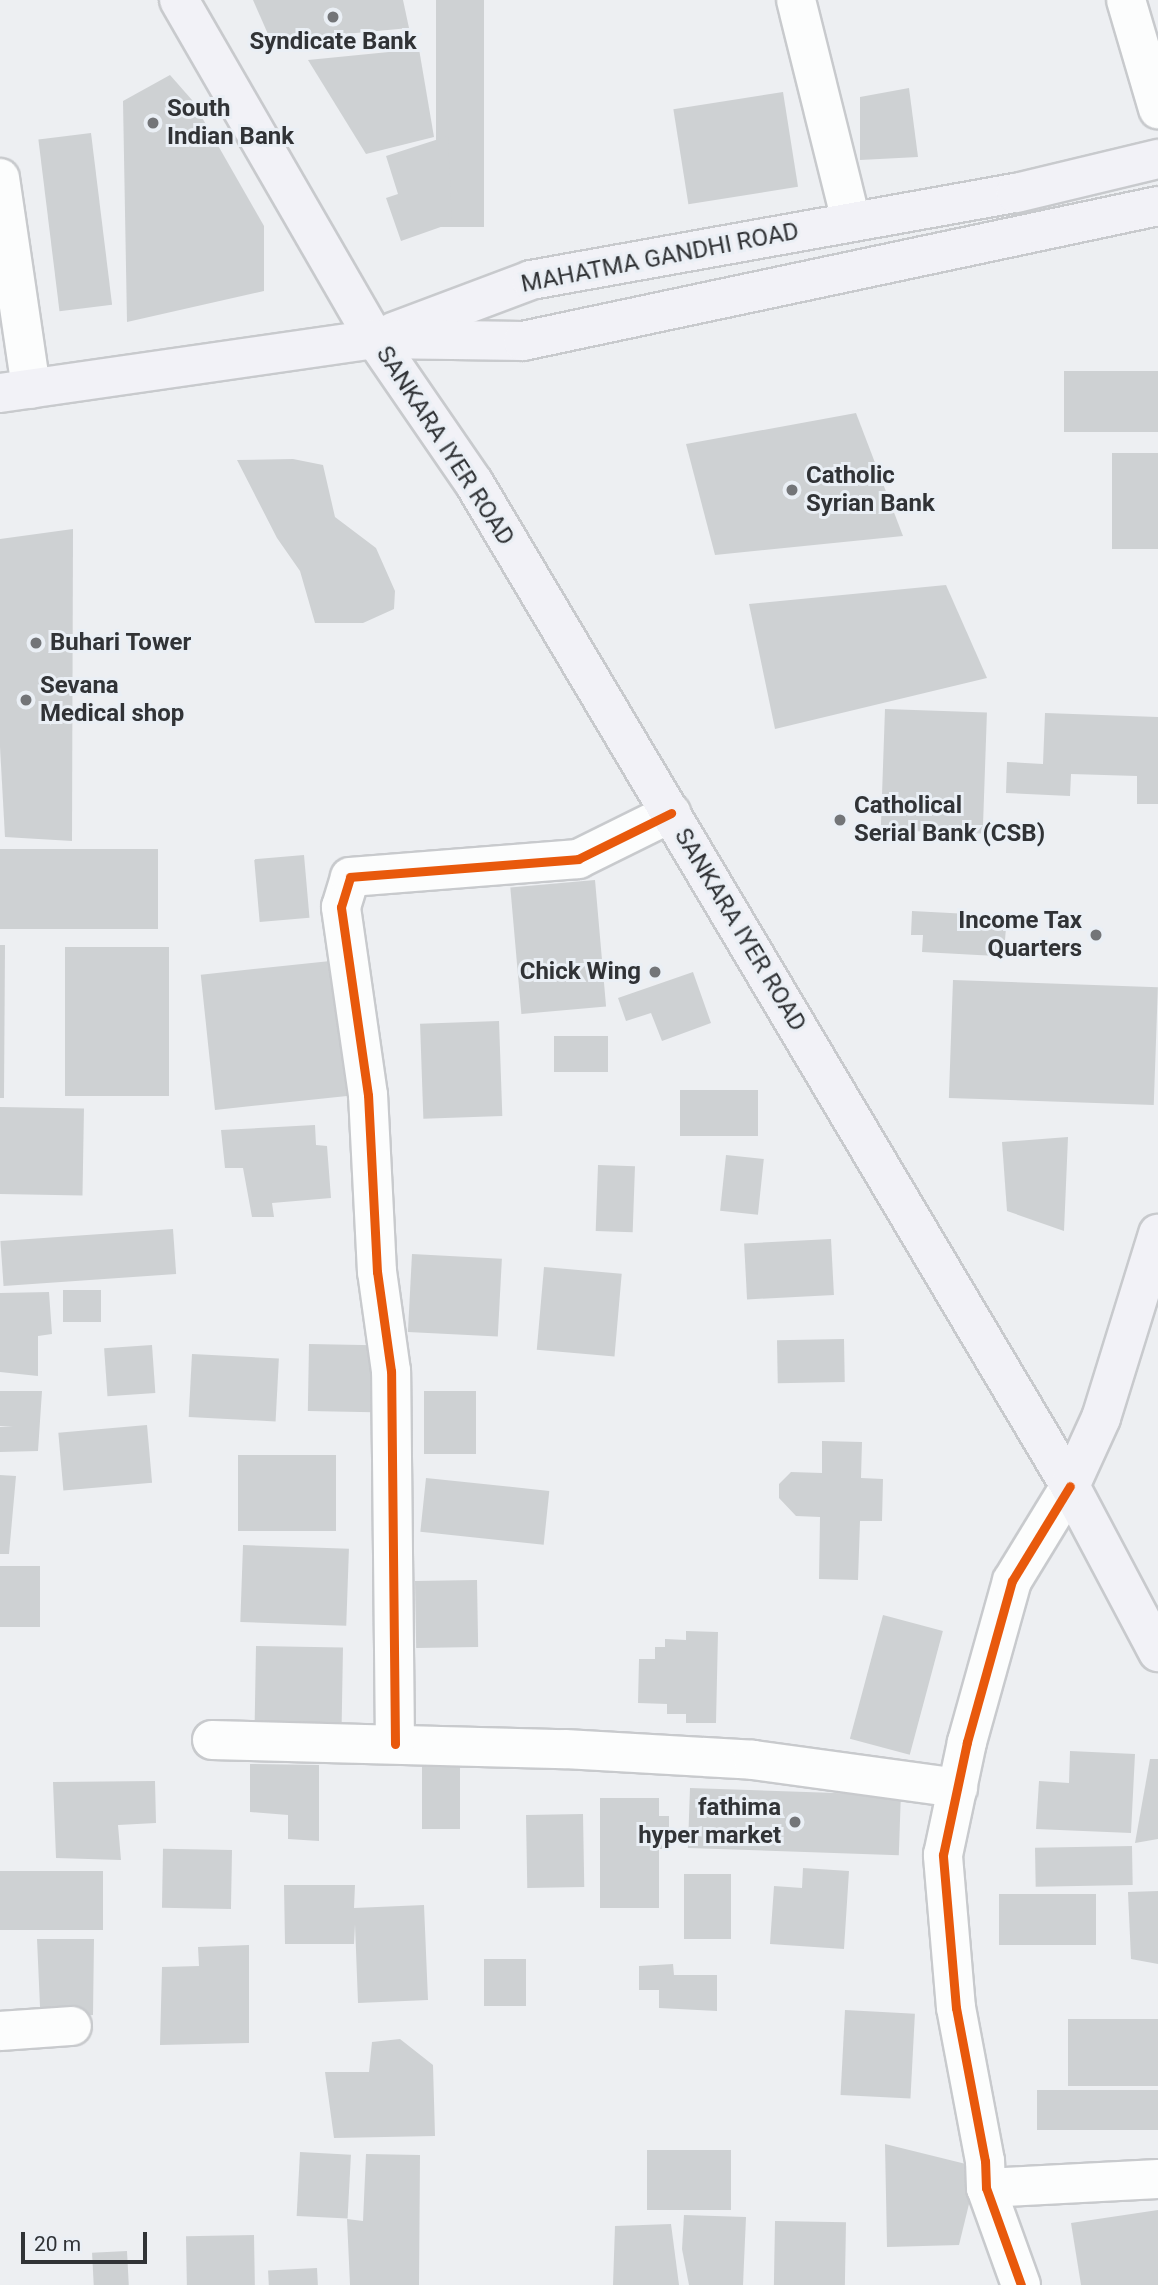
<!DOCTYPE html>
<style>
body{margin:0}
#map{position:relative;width:1158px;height:2285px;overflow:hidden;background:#edeff2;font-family:Roboto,sans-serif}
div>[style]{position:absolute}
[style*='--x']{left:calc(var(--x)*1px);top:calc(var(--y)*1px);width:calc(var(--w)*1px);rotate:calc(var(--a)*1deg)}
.building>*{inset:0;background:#ced1d3;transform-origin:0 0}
.roads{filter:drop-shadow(2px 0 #c8cacd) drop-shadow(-2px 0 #c8cacd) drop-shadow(0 2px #c8cacd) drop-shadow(0 -2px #c8cacd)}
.minor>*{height:38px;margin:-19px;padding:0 19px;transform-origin:19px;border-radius:19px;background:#fcfdfd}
.major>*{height:38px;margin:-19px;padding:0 19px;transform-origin:19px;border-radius:19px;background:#f2f2f7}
.cycleway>*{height:9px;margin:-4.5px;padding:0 4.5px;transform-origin:4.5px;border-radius:4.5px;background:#e8590c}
.dots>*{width:19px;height:19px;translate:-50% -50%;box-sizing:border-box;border:4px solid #eaeff5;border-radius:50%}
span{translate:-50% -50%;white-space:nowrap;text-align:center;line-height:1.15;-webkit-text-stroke:6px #eaeff5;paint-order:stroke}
.poi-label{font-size:24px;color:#313336;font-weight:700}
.left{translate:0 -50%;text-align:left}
.right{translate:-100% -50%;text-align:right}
.street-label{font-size:24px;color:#313336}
.scale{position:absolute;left:21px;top:2232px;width:126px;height:32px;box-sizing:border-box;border:4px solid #313336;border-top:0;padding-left:9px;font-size:21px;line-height:24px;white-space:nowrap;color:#313336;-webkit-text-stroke:5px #eaeff5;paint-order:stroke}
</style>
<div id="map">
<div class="building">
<div style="clip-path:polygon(253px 0,403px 0,409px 28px,271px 41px)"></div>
<div style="left:436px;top:0;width:48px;height:227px"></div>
<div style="clip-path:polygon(419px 49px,434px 137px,366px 154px,308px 60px)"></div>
<div style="clip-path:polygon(170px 75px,192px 100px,264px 226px,264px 291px,127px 322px,123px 101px)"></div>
<div style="clip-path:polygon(909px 88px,918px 157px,860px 160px,860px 97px)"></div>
<div style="left:783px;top:92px;width:96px;height:111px;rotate:81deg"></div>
<div style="left:91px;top:133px;width:173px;height:53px;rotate:83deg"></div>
<div style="clip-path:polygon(448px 136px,452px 223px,401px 241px,386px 198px,398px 194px,386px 156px)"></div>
<div style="left:1158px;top:371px;width:61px;height:94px;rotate:90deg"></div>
<div style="clip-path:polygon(856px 413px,903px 536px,715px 555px,686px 444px)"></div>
<div style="left:1158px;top:453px;width:96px;height:46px;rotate:90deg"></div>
<div style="clip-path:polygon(293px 459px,323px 465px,335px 517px,376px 548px,395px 591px,394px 609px,363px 623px,315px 623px,300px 571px,277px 538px,237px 460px)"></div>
<div style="clip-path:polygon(73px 529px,72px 841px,5px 837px,0 747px,0 539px)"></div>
<div style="clip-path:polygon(946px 585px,987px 678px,775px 729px,749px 604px)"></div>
<div style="left:885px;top:709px;width:102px;height:121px;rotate:2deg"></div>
<div style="clip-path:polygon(1045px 713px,1158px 717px,1158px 804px,1137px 804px,1137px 776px,1071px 774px,1070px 796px,1006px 793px,1007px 762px,1043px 764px)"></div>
<div style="left:0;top:849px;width:158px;height:80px"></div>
<div style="left:304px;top:855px;width:63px;height:50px;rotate:85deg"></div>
<div style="left:595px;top:880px;width:127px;height:85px;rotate:85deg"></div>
<div style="clip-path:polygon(912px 911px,1007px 916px,1005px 940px,997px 940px,996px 956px,922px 952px,923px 935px,911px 935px)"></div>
<div style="clip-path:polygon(0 945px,5px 945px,4px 1098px,0 1098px)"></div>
<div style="left:65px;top:947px;width:104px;height:149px"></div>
<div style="left:340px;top:960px;width:136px;height:140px;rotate:84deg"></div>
<div style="clip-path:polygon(693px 972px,711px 1023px,662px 1041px,651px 1013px,626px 1021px,618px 998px)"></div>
<div style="left:953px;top:980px;width:205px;height:118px;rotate:2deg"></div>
<div style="left:499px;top:1021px;width:95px;height:79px;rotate:88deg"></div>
<div style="left:554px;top:1036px;width:54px;height:36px"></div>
<div style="left:680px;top:1090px;width:78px;height:46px"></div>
<div style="left:0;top:1107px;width:84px;height:87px;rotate:1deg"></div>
<div style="clip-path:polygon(315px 1125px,316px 1145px,327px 1146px,331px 1198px,272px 1203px,274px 1217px,252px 1217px,243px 1168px,225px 1168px,221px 1130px)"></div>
<div style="clip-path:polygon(1068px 1137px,1064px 1231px,1007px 1211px,1002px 1142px)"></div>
<div style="left:726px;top:1155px;width:38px;height:56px;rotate:6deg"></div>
<div style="left:598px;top:1165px;width:37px;height:66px;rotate:2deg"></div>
<div style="left:173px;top:1229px;width:45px;height:173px;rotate:86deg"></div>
<div style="left:831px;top:1239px;width:56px;height:87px;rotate:87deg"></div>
<div style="left:412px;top:1254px;width:90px;height:78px;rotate:3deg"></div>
<div style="left:544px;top:1267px;width:78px;height:83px;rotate:5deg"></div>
<div style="left:63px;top:1290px;width:38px;height:32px"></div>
<div style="clip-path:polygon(49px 1292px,52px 1334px,38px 1336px,38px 1376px,0 1372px,0 1293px)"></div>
<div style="left:844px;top:1339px;width:43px;height:67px;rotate:89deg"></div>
<div style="left:309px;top:1344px;width:66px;height:67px;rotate:1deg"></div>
<div style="left:152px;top:1345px;width:48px;height:48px;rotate:86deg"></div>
<div style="left:192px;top:1354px;width:87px;height:63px;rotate:3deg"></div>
<div style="clip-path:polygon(0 1391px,42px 1391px,38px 1451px,0 1452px,0 1427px,13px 1426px,0 1426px)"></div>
<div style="left:424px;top:1391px;width:52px;height:63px"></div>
<div style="left:147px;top:1425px;width:58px;height:89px;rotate:85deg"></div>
<div style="clip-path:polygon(822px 1441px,862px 1442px,861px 1478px,883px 1479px,882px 1521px,860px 1521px,858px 1580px,819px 1579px,820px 1517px,796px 1516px,779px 1498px,779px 1484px,791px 1472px,822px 1473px)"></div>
<div style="left:336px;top:1455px;width:76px;height:98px;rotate:90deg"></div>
<div style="clip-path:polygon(0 1475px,16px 1476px,9px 1554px,0 1554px)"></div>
<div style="left:426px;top:1478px;width:124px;height:54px;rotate:6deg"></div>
<div style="left:243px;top:1545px;width:106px;height:77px;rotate:2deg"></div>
<div style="left:40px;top:1566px;width:61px;height:40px;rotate:90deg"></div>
<div style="left:477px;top:1580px;width:67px;height:62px;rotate:89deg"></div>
<div style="left:883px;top:1615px;width:62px;height:128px;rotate:15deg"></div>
<div style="clip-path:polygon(686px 1631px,718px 1632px,716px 1723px,686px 1723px,686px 1714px,667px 1714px,667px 1704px,638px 1703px,639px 1659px,655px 1659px,655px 1647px,665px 1647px,665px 1639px,686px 1640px)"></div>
<div style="left:256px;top:1646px;width:87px;height:84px;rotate:1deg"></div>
<div style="clip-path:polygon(1070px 1751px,1135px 1754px,1131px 1833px,1036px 1829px,1039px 1781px,1069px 1783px)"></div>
<div style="clip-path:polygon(1150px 1759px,1158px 1759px,1158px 1839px,1135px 1843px)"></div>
<div style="clip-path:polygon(250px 1764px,319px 1765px,319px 1841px,288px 1839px,288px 1815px,250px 1812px)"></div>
<div style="left:422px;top:1766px;width:38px;height:63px"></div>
<div style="clip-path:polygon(155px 1781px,156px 1823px,118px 1825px,121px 1860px,56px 1858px,53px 1782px)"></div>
<div style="left:690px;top:1788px;width:211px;height:60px;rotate:2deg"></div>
<div style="clip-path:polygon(600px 1798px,659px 1798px,659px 1816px,669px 1816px,669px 1849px,659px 1849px,659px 1908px,600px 1908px)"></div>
<div style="left:583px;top:1814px;width:73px;height:57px;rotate:89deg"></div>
<div style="left:1132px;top:1846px;width:39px;height:97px;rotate:89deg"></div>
<div style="left:232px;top:1850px;width:59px;height:69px;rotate:91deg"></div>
<div style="clip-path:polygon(803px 1868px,849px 1871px,844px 1949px,770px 1944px,774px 1886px,802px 1888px)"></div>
<div style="left:0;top:1871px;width:103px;height:59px"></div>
<div style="left:684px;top:1874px;width:47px;height:65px"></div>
<div style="clip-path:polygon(284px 1885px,355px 1885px,354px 1908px,424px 1905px,428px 2000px,358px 2003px,355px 1924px,354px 1944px,285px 1944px)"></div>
<div style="clip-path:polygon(1158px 1891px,1158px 1964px,1131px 1959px,1128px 1892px)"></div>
<div style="left:1096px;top:1894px;width:51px;height:97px;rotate:90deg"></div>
<div style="clip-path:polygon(37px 1939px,94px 1939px,93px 2015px,4px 2021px,3px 2012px,40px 2007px)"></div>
<div style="clip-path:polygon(249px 1945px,249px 2043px,160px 2045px,162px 1967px,199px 1966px,198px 1947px)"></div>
<div style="left:484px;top:1959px;width:42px;height:47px"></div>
<div style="clip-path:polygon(673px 1964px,674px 1975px,717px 1975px,717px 2011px,659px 2008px,659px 1990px,639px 1990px,639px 1966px)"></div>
<div style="left:845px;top:2010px;width:70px;height:85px;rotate:3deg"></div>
<div style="left:1068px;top:2019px;width:90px;height:67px"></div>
<div style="clip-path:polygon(400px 2039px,433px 2065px,435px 2136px,334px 2138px,325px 2072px,369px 2072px,372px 2042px)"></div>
<div style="left:1158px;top:2090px;width:40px;height:121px;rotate:90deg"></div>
<div style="clip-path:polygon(885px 2144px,978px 2167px,959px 2245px,887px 2247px)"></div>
<div style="left:647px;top:2150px;width:84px;height:60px"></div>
<div style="left:300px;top:2152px;width:51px;height:64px;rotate:3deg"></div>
<div style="clip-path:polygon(366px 2154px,420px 2155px,419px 2285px,350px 2285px,347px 2219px,363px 2221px)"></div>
<div style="clip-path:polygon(1158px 2210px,1158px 2285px,1081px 2285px,1071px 2223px)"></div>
<div style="clip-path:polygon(684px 2215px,746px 2217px,743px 2285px,689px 2285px,682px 2249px)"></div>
<div style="left:775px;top:2221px;width:71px;height:64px;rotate:1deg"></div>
<div style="clip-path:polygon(671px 2224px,679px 2285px,613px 2285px,615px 2226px)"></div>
<div style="left:254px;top:2235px;width:50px;height:68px;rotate:89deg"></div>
<div style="left:127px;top:2251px;width:34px;height:35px;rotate:87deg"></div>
<div style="left:317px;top:2268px;width:17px;height:49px;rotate:87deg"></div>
</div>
<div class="roads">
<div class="minor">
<div style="--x:796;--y:0;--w:227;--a:76"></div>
<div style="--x:1126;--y:0;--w:114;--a:73.6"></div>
<div style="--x:0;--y:178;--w:213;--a:81.6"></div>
<div style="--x:212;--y:1740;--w:353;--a:1.5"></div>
<div style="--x:565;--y:1749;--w:188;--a:3.3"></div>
<div style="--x:753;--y:1760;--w:207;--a:7.8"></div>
<div style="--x:395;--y:1744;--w:373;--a:-90.6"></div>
<div style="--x:391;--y:1371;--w:100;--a:-98"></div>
<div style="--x:377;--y:1272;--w:177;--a:-92.9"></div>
<div style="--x:368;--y:1095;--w:190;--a:-98.2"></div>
<div style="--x:341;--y:907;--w:31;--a:-73"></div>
<div style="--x:350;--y:877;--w:229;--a:-4.5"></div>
<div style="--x:578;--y:859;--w:104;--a:-26.3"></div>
<div style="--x:0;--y:2031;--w:72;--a:-4"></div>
<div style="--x:986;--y:2188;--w:172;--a:-3"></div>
<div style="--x:1021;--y:2285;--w:103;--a:-109.8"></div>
<div style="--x:986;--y:2188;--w:27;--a:-92"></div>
<div style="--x:985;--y:2161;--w:156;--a:-100.7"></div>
<div style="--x:956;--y:2008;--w:154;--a:-94.9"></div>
<div style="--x:943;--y:1855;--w:116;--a:-78"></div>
<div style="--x:967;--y:1742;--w:167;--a:-74.4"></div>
<div style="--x:1012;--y:1581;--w:111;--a:-58.6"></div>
</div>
<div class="major">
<div style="--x:179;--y:0;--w:392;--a:60"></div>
<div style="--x:375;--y:339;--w:175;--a:55.5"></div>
<div style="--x:474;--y:483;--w:1167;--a:59.28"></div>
<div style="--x:1070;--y:1486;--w:188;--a:62.1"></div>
<div style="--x:393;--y:332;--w:147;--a:-20.6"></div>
<div style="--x:531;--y:280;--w:493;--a:-10.2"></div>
<div style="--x:1016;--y:193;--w:146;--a:-13.5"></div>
<div style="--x:0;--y:393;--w:379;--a:-8.2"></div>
<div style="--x:375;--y:339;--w:148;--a:0.8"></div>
<div style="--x:523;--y:341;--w:649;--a:-12"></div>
<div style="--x:1070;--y:1486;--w:75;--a:-65.5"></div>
<div style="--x:1101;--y:1418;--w:193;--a:-72.8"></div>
</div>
</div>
<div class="cycleway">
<div style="--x:395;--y:1744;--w:373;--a:-90.6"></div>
<div style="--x:391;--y:1371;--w:100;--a:-98"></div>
<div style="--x:377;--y:1272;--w:177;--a:-92.9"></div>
<div style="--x:368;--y:1095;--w:190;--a:-98.2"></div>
<div style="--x:341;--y:907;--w:31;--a:-73"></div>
<div style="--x:350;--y:877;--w:229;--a:-4.5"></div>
<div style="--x:578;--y:859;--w:104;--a:-26.3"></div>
<div style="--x:1021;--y:2285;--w:103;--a:-109.8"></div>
<div style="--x:986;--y:2188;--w:27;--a:-92"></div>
<div style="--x:985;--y:2161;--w:156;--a:-100.7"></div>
<div style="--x:956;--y:2008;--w:154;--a:-94.9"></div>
<div style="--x:943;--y:1855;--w:116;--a:-78"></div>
<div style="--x:967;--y:1742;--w:167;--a:-74.4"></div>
<div style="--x:1012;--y:1581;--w:111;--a:-58.6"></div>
</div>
<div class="dots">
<div style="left:333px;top:17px;background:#737578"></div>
<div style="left:153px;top:123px;background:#737578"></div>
<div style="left:792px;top:490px;background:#737578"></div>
<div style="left:36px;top:643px;background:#737578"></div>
<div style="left:26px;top:700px;background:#737578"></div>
<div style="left:840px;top:820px;background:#737578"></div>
<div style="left:1096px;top:935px;background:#737578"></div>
<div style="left:655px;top:972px;background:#737578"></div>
<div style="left:795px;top:1822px;background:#737578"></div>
</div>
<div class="poi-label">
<span style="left:333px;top:42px">Syndicate Bank</span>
<span class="left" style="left:167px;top:123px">South<br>Indian Bank</span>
<span class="left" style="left:806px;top:490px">Catholic<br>Syrian Bank</span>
<span class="left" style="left:50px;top:643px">Buhari Tower</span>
<span class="left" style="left:40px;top:700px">Sevana<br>Medical shop</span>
<span class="left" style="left:854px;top:820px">Catholical<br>Serial Bank (CSB)</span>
<span class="right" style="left:1082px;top:935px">Income Tax<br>Quarters</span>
<span class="right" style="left:641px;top:972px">Chick Wing</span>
<span class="right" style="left:781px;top:1822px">fathima<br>hyper market</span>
</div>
<div class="street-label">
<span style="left:660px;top:258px;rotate:-11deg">MAHATMA GANDHI ROAD</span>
<span style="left:445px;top:446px;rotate:57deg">SANKARA IYER ROAD</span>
<span style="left:740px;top:930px;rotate:59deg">SANKARA IYER ROAD</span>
</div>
<div class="scale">20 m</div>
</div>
